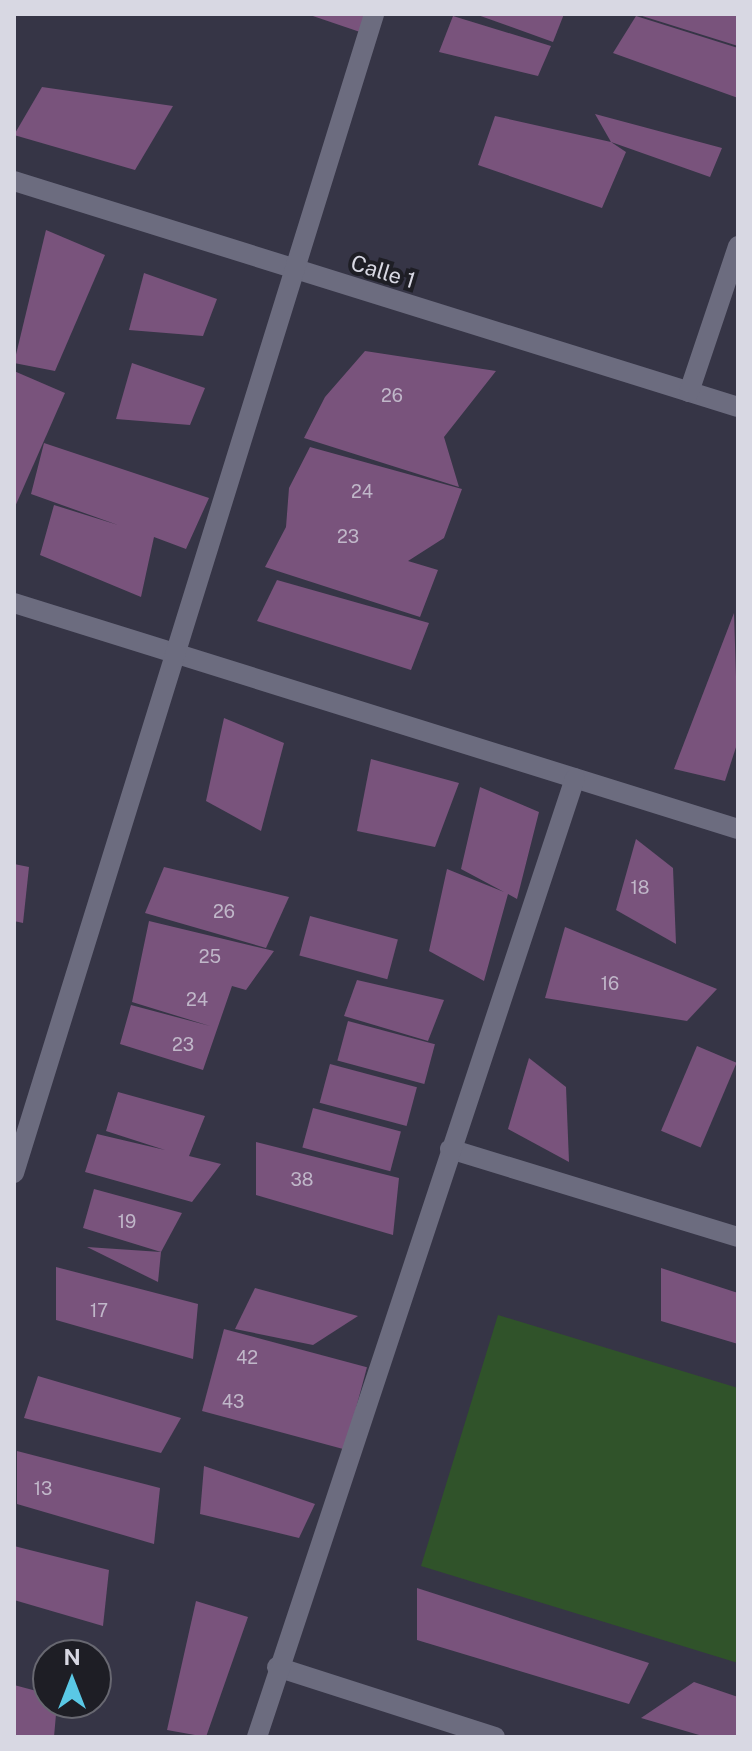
<!DOCTYPE html>
<style>
body{margin:0}
#map{position:relative;width:752px;height:1751px;overflow:hidden;background:#363546;font-family:"Public Sans",sans-serif}
div>[style]{position:absolute}
[style*='--x']{left:calc(var(--x)*1px);top:calc(var(--y)*1px);width:calc(var(--w)*1px);rotate:calc(var(--a)*1deg)}
.green>*{inset:0;background:#30532a}
.building>*{inset:0;background:#79537c;transform-origin:0 0}
.minor>*{height:20px;margin:-10px;padding:0 10px;transform-origin:10px;border-radius:10px;background:#6c6c7f}
span{translate:-50% -50%;white-space:nowrap;text-align:center;line-height:1.15;-webkit-text-stroke:8px #1e1e25;paint-order:stroke}
.number-label{font-size:18px;color:#c0b7c9}
.number-label span{-webkit-text-stroke-width:0}
.street-label{font-size:22px;color:#d8d8e3}
.frame{position:absolute;inset:0;border:16px solid #d8d8e3;pointer-events:none}
.north{position:absolute;left:32px;top:1639px;width:80px;height:80px;box-sizing:border-box;background:#1e1e25;border:2px solid #686871;border-radius:50%;rotate:0deg;font-size:22px;font-weight:700;line-height:32px;text-align:center;color:#d8d8e3}
.north::after{content:'';display:block;margin:auto;width:28px;height:36px;background:#5ac8e5;clip-path:polygon(50% 0,100% 100%,50% 72%,0 100%)}
</style>
<div id="map">
<div class="green">
<div style="clip-path:polygon(498px 1315px,738px 1388px,738px 1663px,421px 1566px)"></div>
</div>
<div class="building">
<div style="clip-path:polygon(307px 14px,368px 14px,360px 32px)"></div>
<div style="clip-path:polygon(475px 14px,564px 14px,553px 42px)"></div>
<div style="clip-path:polygon(639px 14px,738px 14px,738px 46px,639px 15px)"></div>
<div style="clip-path:polygon(453px 16px,551px 46px,538px 76px,439px 52px)"></div>
<div style="clip-path:polygon(636px 16px,738px 48px,738px 98px,613px 53px)"></div>
<div style="clip-path:polygon(42px 87px,173px 106px,135px 170px,14px 135px)"></div>
<div style="clip-path:polygon(595px 114px,722px 148px,710px 177px,611px 142px,626px 152px,602px 208px,478px 165px,495px 116px,611px 142px)"></div>
<div style="clip-path:polygon(46px 230px,105px 255px,55px 371px,14px 363px)"></div>
<div style="clip-path:polygon(144px 273px,217px 299px,203px 336px,129px 330px)"></div>
<div style="clip-path:polygon(365px 351px,496px 371px,444px 437px,459px 487px,304px 438px,325px 397px)"></div>
<div style="clip-path:polygon(132px 363px,205px 388px,190px 425px,116px 419px)"></div>
<div style="clip-path:polygon(14px 371px,65px 393px,14px 509px)"></div>
<div style="clip-path:polygon(44px 443px,209px 498px,186px 549px,154px 537px,141px 597px,40px 555px,54px 505px,118px 525px,31px 494px)"></div>
<div style="clip-path:polygon(310px 447px,462px 489px,444px 538px,408px 561px,438px 570px,420px 617px,265px 567px,286px 527px,289px 488px)"></div>
<div style="clip-path:polygon(277px 580px,429px 623px,411px 670px,257px 621px)"></div>
<div style="clip-path:polygon(734px 613px,738px 741px,725px 781px,674px 769px)"></div>
<div style="clip-path:polygon(224px 718px,284px 743px,261px 831px,206px 801px)"></div>
<div style="clip-path:polygon(371px 759px,459px 783px,435px 847px,357px 831px)"></div>
<div style="clip-path:polygon(480px 787px,539px 812px,517px 899px,508px 894px,484px 981px,429px 951px,447px 869px,504px 892px,461px 869px)"></div>
<div style="clip-path:polygon(636px 839px,673px 868px,676px 944px,616px 910px)"></div>
<div style="clip-path:polygon(14px 864px,29px 867px,23px 923px,14px 921px)"></div>
<div style="clip-path:polygon(164px 867px,289px 897px,266px 948px,145px 913px)"></div>
<div style="left:310px;top:916px;width:91px;height:41px;rotate:15deg"></div>
<div style="clip-path:polygon(149px 921px,274px 951px,246px 990px,232px 986px,203px 1070px,120px 1044px,131px 1005px,210px 1026px,132px 1002px)"></div>
<div style="clip-path:polygon(565px 927px,717px 989px,687px 1021px,545px 998px)"></div>
<div style="clip-path:polygon(357px 980px,444px 1000px,428px 1041px,344px 1016px)"></div>
<div style="left:348px;top:1021px;width:90px;height:41px;rotate:15deg"></div>
<div style="left:697px;top:1046px;width:43px;height:92px;rotate:23deg"></div>
<div style="clip-path:polygon(529px 1058px,566px 1087px,569px 1162px,508px 1129px)"></div>
<div style="left:330px;top:1064px;width:90px;height:40px;rotate:15deg"></div>
<div style="clip-path:polygon(118px 1092px,205px 1116px,189px 1156px,221px 1164px,192px 1202px,85px 1172px,97px 1134px,165px 1150px,106px 1131px)"></div>
<div style="left:313px;top:1108px;width:91px;height:41px;rotate:15deg"></div>
<div style="clip-path:polygon(256px 1142px,399px 1178px,393px 1235px,256px 1195px)"></div>
<div style="clip-path:polygon(94px 1189px,182px 1213px,161px 1252px,83px 1228px)"></div>
<div style="clip-path:polygon(87px 1247px,161px 1252px,158px 1282px)"></div>
<div style="clip-path:polygon(56px 1267px,198px 1304px,193px 1359px,56px 1320px)"></div>
<div style="clip-path:polygon(661px 1268px,738px 1293px,738px 1344px,661px 1321px)"></div>
<div style="clip-path:polygon(255px 1288px,358px 1316px,313px 1345px,235px 1329px)"></div>
<div style="left:224px;top:1329px;width:148px;height:85px;rotate:15deg"></div>
<div style="clip-path:polygon(38px 1376px,181px 1418px,161px 1453px,24px 1418px)"></div>
<div style="clip-path:polygon(17px 1451px,160px 1488px,154px 1544px,17px 1504px)"></div>
<div style="clip-path:polygon(204px 1466px,315px 1504px,299px 1538px,200px 1514px)"></div>
<div style="clip-path:polygon(14px 1546px,109px 1570px,103px 1626px,14px 1600px)"></div>
<div style="clip-path:polygon(417px 1588px,649px 1663px,629px 1704px,417px 1640px)"></div>
<div style="clip-path:polygon(196px 1601px,248px 1617px,206px 1737px,167px 1730px)"></div>
<div style="clip-path:polygon(694px 1682px,738px 1697px,738px 1737px,706px 1737px,641px 1718px)"></div>
<div style="clip-path:polygon(14px 1685px,48px 1694px,48px 1703px,57px 1703px,54px 1737px,14px 1737px)"></div>
</div>
<div class="minor">
<div style="--x:14;--y:181;--w:758;--a:17.34"></div>
<div style="--x:689;--y:392;--w:154;--a:-71.4"></div>
<div style="--x:14;--y:603;--w:758;--a:17.34"></div>
<div style="--x:450;--y:1149;--w:301;--a:17"></div>
<div style="--x:14;--y:1173;--w:1214;--a:-72.74"></div>
<div style="--x:277;--y:1667;--w:229;--a:17.8"></div>
<div style="--x:257;--y:1737;--w:1010;--a:-71.65"></div>
</div>
<div class="number-label">
<span style="left:392px;top:396px">26</span>
<span style="left:362px;top:492px">24</span>
<span style="left:348px;top:537px">23</span>
<span style="left:640px;top:888px">18</span>
<span style="left:224px;top:912px">26</span>
<span style="left:210px;top:957px">25</span>
<span style="left:610px;top:984px">16</span>
<span style="left:197px;top:1000px">24</span>
<span style="left:183px;top:1045px">23</span>
<span style="left:302px;top:1180px">38</span>
<span style="left:127px;top:1222px">19</span>
<span style="left:99px;top:1311px">17</span>
<span style="left:247px;top:1358px">42</span>
<span style="left:233px;top:1402px">43</span>
<span style="left:43px;top:1489px">13</span>
</div>
<div class="street-label">
<span style="left:383px;top:272px;rotate:17deg">Calle 1</span>
</div>
<div class="frame"></div>
<div class="north">N</div>
</div>
